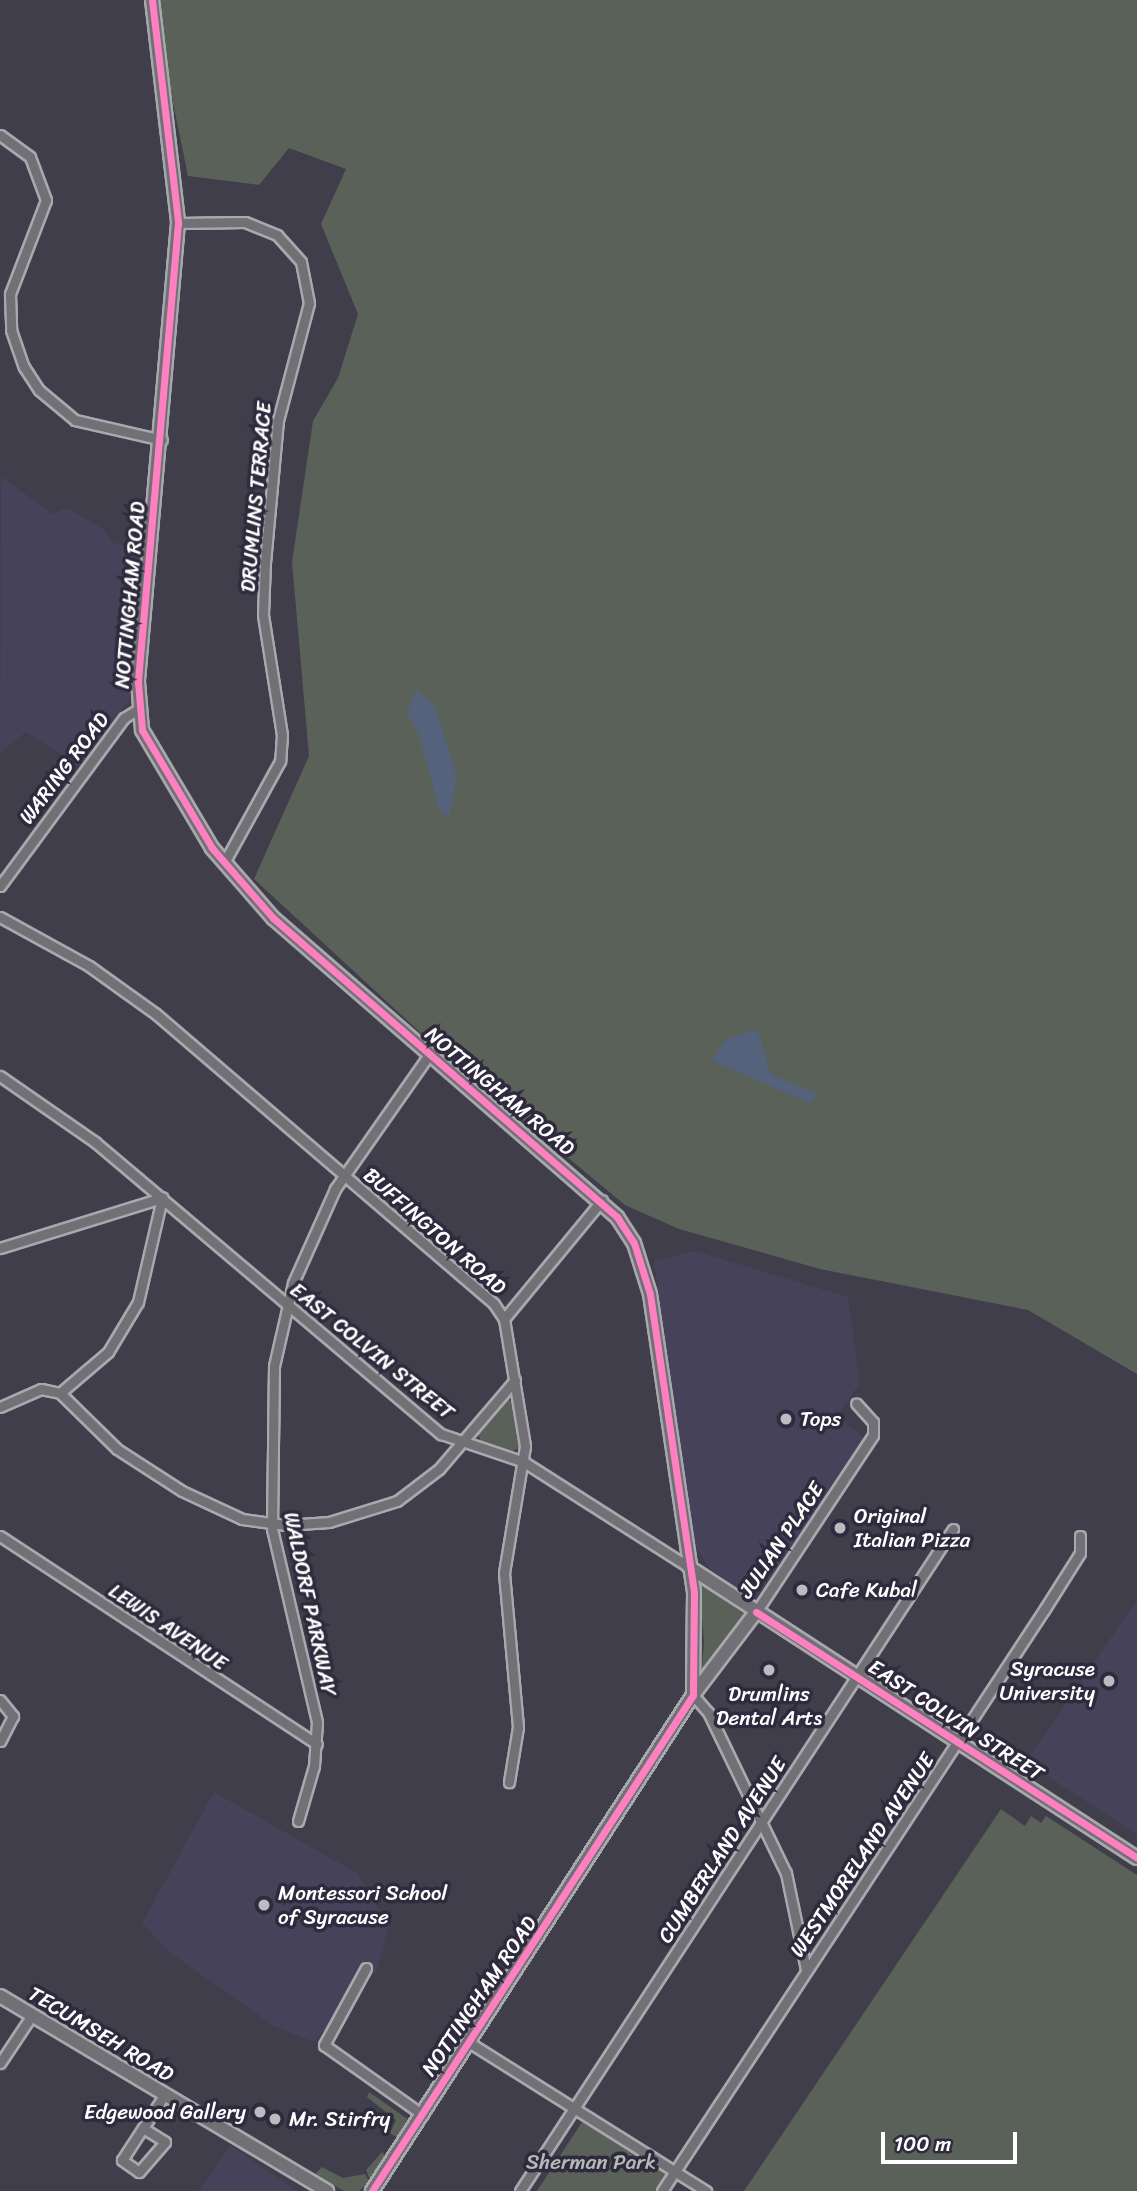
<!DOCTYPE html>
<style>
body{margin:0}
#map{position:relative;width:1137px;height:2191px;overflow:hidden;background:#403e4a;font-family:Sriracha,sans-serif}
div>[style]{position:absolute}
[style*='--x']{left:calc(var(--x)*1px);top:calc(var(--y)*1px);width:calc(var(--w)*1px);rotate:calc(var(--a)*1deg)}
.built>*{inset:0;background:#45425a}
.green>*{inset:0;background:#596158}
.water>*{inset:0;background:#54627c}
.roads{filter:drop-shadow(2px 0 #a9a8ae) drop-shadow(-2px 0 #a9a8ae) drop-shadow(0 2px #a9a8ae) drop-shadow(0 -2px #a9a8ae)}
.street>*{height:9px;margin:-4.5px;padding:0 4.5px;transform-origin:4.5px;border-radius:4.5px;background:#717075}
.secondary>*{height:12px;margin:-6px;padding:0 6px;transform-origin:6px;border-radius:6px;background:#717075}
.cycleway>*{height:7px;margin:-3.5px;padding:0 3.5px;transform-origin:3.5px;border-radius:3.5px;background:#ff80c0}
.dots>*{width:19px;height:19px;translate:-50% -50%;box-sizing:border-box;border:4px solid #2f2a3d;border-radius:50%}
span{translate:-50% -50%;white-space:nowrap;text-align:center;line-height:1.15;-webkit-text-stroke:7px #2f2a3d;paint-order:stroke}
.street-label{font-size:21px;color:#fff}
.poi-label{font-size:21px;color:#fff}
.left{translate:0 -50%;text-align:left}
.right{translate:-100% -50%;text-align:right}
.park-label{font-size:21px;color:#b6bab5}
.scale{position:absolute;left:881px;top:2132px;width:136px;height:32px;box-sizing:border-box;border:4px solid #fff;border-top:0;padding-left:9px;font-size:21px;line-height:24px;white-space:nowrap;color:#fff;-webkit-text-stroke:5px #2f2a3d;paint-order:stroke}
</style>
<div id="map">
<div class="built">
<div style="clip-path:polygon(1px 477px,53px 514px,67px 508px,105px 530px,112px 542px,144px 551px,129px 700px,81px 767px,26px 732px,0 753px)"></div>
<div style="clip-path:polygon(695px 1251px,848px 1297px,860px 1383px,837px 1416px,864px 1438px,754px 1601px,709px 1568px,695px 1546px,654px 1261px)"></div>
<div style="clip-path:polygon(1136px 1601px,1137px 1601px,1137px 1835px,1026px 1762px)"></div>
<div style="clip-path:polygon(214px 1792px,357px 1873px,389px 1926px,376px 1971px,314px 2042px,274px 2026px,169px 1952px,142px 1923px)"></div>
<div style="clip-path:polygon(230px 2145px,298px 2191px,199px 2191px)"></div>
</div>
<div class="green">
<div style="clip-path:polygon(152px 0,1137px 0,1137px 1374px,1028px 1310px,820px 1269px,679px 1229px,625px 1205px,449px 1059px,254px 879px,309px 756px,292px 562px,313px 421px,338px 378px,358px 314px,321px 224px,346px 169px,289px 148px,259px 185px,188px 176px)"></div>
<div style="clip-path:polygon(507px 1400px,513px 1401px,519px 1448px,512px 1451px,481px 1442px,478px 1434px)"></div>
<div style="clip-path:polygon(699px 1583px,746px 1615px,701px 1678px,704px 1642px)"></div>
<div style="clip-path:polygon(1001px 1809px,1025px 1826px,1031px 1816px,1041px 1823px,1046px 1816px,1137px 1875px,1137px 2191px,744px 2191px)"></div>
<div style="clip-path:polygon(369px 2092px,409px 2120px,398px 2138px,390px 2133px,396px 2120px,367px 2097px)"></div>
<div style="clip-path:polygon(582px 2122px,667px 2175px,656px 2191px,537px 2191px)"></div>
<div style="clip-path:polygon(382px 2152px,386px 2156px,370px 2180px,366px 2170px)"></div>
<div style="clip-path:polygon(322px 2167px,343px 2178px,365px 2174px,369px 2181px,359px 2191px,344px 2191px,315px 2174px)"></div>
</div>
<div class="water">
<div style="clip-path:polygon(416px 690px,435px 706px,457px 778px,449px 816px,440px 812px,419px 735px,407px 713px)"></div>
<div style="clip-path:polygon(757px 1029px,771px 1074px,817px 1094px,810px 1103px,711px 1060px,726px 1039px)"></div>
</div>
<div class="roads">
<div class="street">
<div style="--x:0;--y:135;--w:37;--a:36"></div>
<div style="--x:30;--y:157;--w:46;--a:69.6"></div>
<div style="--x:46;--y:200;--w:101;--a:111"></div>
<div style="--x:10;--y:294;--w:36;--a:88"></div>
<div style="--x:11;--y:330;--w:39;--a:71"></div>
<div style="--x:24;--y:367;--w:27;--a:57"></div>
<div style="--x:39;--y:390;--w:47;--a:39.8"></div>
<div style="--x:75;--y:420;--w:89;--a:12.9"></div>
<div style="--x:178;--y:223;--w:67;--a:-0.9"></div>
<div style="--x:245;--y:222;--w:35;--a:22"></div>
<div style="--x:277;--y:235;--w:36;--a:48"></div>
<div style="--x:301;--y:262;--w:42;--a:79"></div>
<div style="--x:309;--y:303;--w:121;--a:104.8"></div>
<div style="--x:278;--y:420;--w:143;--a:95.2"></div>
<div style="--x:265;--y:562;--w:53;--a:92.2"></div>
<div style="--x:263;--y:615;--w:121;--a:81"></div>
<div style="--x:282;--y:735;--w:26;--a:94"></div>
<div style="--x:280;--y:761;--w:116;--a:118.8"></div>
<div style="--x:0;--y:886;--w:209;--a:-53.6"></div>
<div style="--x:124;--y:718;--w:15;--a:-32"></div>
<div style="--x:0;--y:917;--w:102;--a:28.8"></div>
<div style="--x:89;--y:966;--w:82;--a:35.6"></div>
<div style="--x:156;--y:1014;--w:445;--a:40.6"></div>
<div style="--x:494;--y:1304;--w:18;--a:56"></div>
<div style="--x:504;--y:1319;--w:129;--a:80.6"></div>
<div style="--x:525;--y:1446;--w:129;--a:99.4"></div>
<div style="--x:504;--y:1573;--w:155;--a:84.8"></div>
<div style="--x:518;--y:1727;--w:56;--a:99.3"></div>
<div style="--x:0;--y:1076;--w:116;--a:34.8"></div>
<div style="--x:95;--y:1142;--w:453;--a:40.2"></div>
<div style="--x:441;--y:1434;--w:88;--a:18.6"></div>
<div style="--x:524;--y:1462;--w:196;--a:32.5"></div>
<div style="--x:0;--y:1248;--w:170;--a:-17.2"></div>
<div style="--x:504;--y:1319;--w:154;--a:-50.5"></div>
<div style="--x:60;--y:1393;--w:80;--a:44.5"></div>
<div style="--x:117;--y:1449;--w:77;--a:32.9"></div>
<div style="--x:182;--y:1491;--w:66;--a:25"></div>
<div style="--x:242;--y:1519;--w:44;--a:7.8"></div>
<div style="--x:286;--y:1525;--w:43;--a:-4"></div>
<div style="--x:329;--y:1522;--w:71;--a:-17.2"></div>
<div style="--x:397;--y:1501;--w:53;--a:-37.3"></div>
<div style="--x:439;--y:1469;--w:117;--a:-49.5"></div>
<div style="--x:0;--y:1407;--w:45;--a:-23.7"></div>
<div style="--x:41;--y:1389;--w:19;--a:12"></div>
<div style="--x:60;--y:1393;--w:63;--a:-40.5"></div>
<div style="--x:108;--y:1352;--w:58;--a:-59"></div>
<div style="--x:138;--y:1302;--w:107;--a:-77"></div>
<div style="--x:0;--y:1536;--w:379;--a:33.3"></div>
<div style="--x:756;--y:1612;--w:212;--a:-56.5"></div>
<div style="--x:873;--y:1435;--w:13;--a:-90"></div>
<div style="--x:873;--y:1422;--w:25;--a:-132"></div>
<div style="--x:693;--y:1695;--w:23;--a:49"></div>
<div style="--x:708;--y:1712;--w:179;--a:64.2"></div>
<div style="--x:786;--y:1873;--w:99;--a:78.3"></div>
<div style="--x:0;--y:1700;--w:21;--a:51"></div>
<div style="--x:13;--y:1716;--w:28;--a:117"></div>
<div style="--x:298;--y:1821;--w:57;--a:-73.8"></div>
<div style="--x:314;--y:1766;--w:44;--a:-86.1"></div>
<div style="--x:317;--y:1722;--w:198;--a:-103.1"></div>
<div style="--x:272;--y:1529;--w:163;--a:-89.3"></div>
<div style="--x:274;--y:1366;--w:85;--a:-77.1"></div>
<div style="--x:293;--y:1283;--w:103;--a:-65.9"></div>
<div style="--x:335;--y:1189;--w:162;--a:-55"></div>
<div style="--x:366;--y:1968;--w:88;--a:118.6"></div>
<div style="--x:324;--y:2045;--w:121;--a:35.3"></div>
<div style="--x:470;--y:2043;--w:279;--a:32.1"></div>
<div style="--x:0;--y:2063;--w:58;--a:-56.3"></div>
<div style="--x:143;--y:2128;--w:26;--a:32"></div>
<div style="--x:165;--y:2142;--w:40;--a:131"></div>
<div style="--x:139;--y:2172;--w:21;--a:-145"></div>
<div style="--x:122;--y:2160;--w:38;--a:-57"></div>
<div style="--x:143;--y:2128;--w:40;--a:-57.1"></div>
<div style="--x:520;--y:2191;--w:791;--a:-56.81"></div>
<div style="--x:662;--y:2191;--w:695;--a:-56.68"></div>
<div style="--x:1044;--y:1610;--w:67;--a:-57.7"></div>
<div style="--x:1080;--y:1553;--w:17;--a:-90"></div>
</div>
<div class="secondary">
<div style="--x:152;--y:0;--w:225;--a:83.3"></div>
<div style="--x:178;--y:223;--w:461;--a:95"></div>
<div style="--x:138;--y:682;--w:48;--a:85.2"></div>
<div style="--x:142;--y:730;--w:137;--a:59.3"></div>
<div style="--x:212;--y:848;--w:93;--a:48.9"></div>
<div style="--x:273;--y:918;--w:456;--a:41"></div>
<div style="--x:617;--y:1217;--w:31;--a:57"></div>
<div style="--x:634;--y:1243;--w:53;--a:72.6"></div>
<div style="--x:650;--y:1294;--w:302;--a:81.6"></div>
<div style="--x:694;--y:1593;--w:102;--a:90.6"></div>
<div style="--x:693;--y:1695;--w:591;--a:122.91"></div>
<div style="--x:689;--y:1567;--w:534;--a:33.01"></div>
<div style="--x:693;--y:1695;--w:104;--a:-52.8"></div>
<div style="--x:0;--y:1996;--w:381;--a:30.8"></div>
</div>
</div>
<div class="cycleway">
<div style="--x:152;--y:0;--w:225;--a:83.3"></div>
<div style="--x:178;--y:223;--w:461;--a:95"></div>
<div style="--x:138;--y:682;--w:48;--a:85.2"></div>
<div style="--x:142;--y:730;--w:137;--a:59.3"></div>
<div style="--x:212;--y:848;--w:93;--a:48.9"></div>
<div style="--x:273;--y:918;--w:456;--a:41"></div>
<div style="--x:617;--y:1217;--w:31;--a:57"></div>
<div style="--x:634;--y:1243;--w:53;--a:72.6"></div>
<div style="--x:650;--y:1294;--w:302;--a:81.6"></div>
<div style="--x:694;--y:1593;--w:102;--a:90.6"></div>
<div style="--x:693;--y:1695;--w:591;--a:122.91"></div>
<div style="--x:756;--y:1612;--w:454;--a:32.8"></div>
</div>
<div class="dots">
<div style="left:786px;top:1419px;background:#bcbbc0"></div>
<div style="left:840px;top:1528px;background:#bcbbc0"></div>
<div style="left:802px;top:1590px;background:#bcbbc0"></div>
<div style="left:769px;top:1670px;background:#bcbbc0"></div>
<div style="left:1109px;top:1681px;background:#bcbbc0"></div>
<div style="left:264px;top:1905px;background:#bcbbc0"></div>
<div style="left:260px;top:2112px;background:#bcbbc0"></div>
<div style="left:275px;top:2119px;background:#bcbbc0"></div>
</div>
<div class="street-label">
<span style="left:256px;top:497px;rotate:-85deg">DRUMLINS TERRACE</span>
<span style="left:130px;top:595px;rotate:-85deg">NOTTINGHAM ROAD</span>
<span style="left:64px;top:768px;rotate:-53deg">WARING ROAD</span>
<span style="left:500px;top:1091px;rotate:40deg">NOTTINGHAM ROAD</span>
<span style="left:435px;top:1231px;rotate:41deg">BUFFINGTON ROAD</span>
<span style="left:372px;top:1351px;rotate:39deg">EAST COLVIN STREET</span>
<span style="left:781px;top:1540px;rotate:-56deg">JULIAN PLACE</span>
<span style="left:310px;top:1604px;rotate:78deg">WALDORF PARKWAY</span>
<span style="left:168px;top:1627px;rotate:34deg">LEWIS AVENUE</span>
<span style="left:956px;top:1720px;rotate:33deg">EAST COLVIN STREET</span>
<span style="left:722px;top:1850px;rotate:-57deg">CUMBERLAND AVENUE</span>
<span style="left:862px;top:1855px;rotate:-56deg">WESTMORELAND AVENUE</span>
<span style="left:479px;top:1996px;rotate:-56deg">NOTTINGHAM ROAD</span>
<span style="left:101px;top:2034px;rotate:31deg">TECUMSEH ROAD</span>
</div>
<div class="poi-label">
<span class="left" style="left:800px;top:1419px">Tops</span>
<span class="left" style="left:854px;top:1528px">Original<br>Italian Pizza</span>
<span class="left" style="left:816px;top:1590px">Cafe Kubal</span>
<span class="right" style="left:1095px;top:1681px">Syracuse<br>University</span>
<span style="left:769px;top:1706px">Drumlins<br>Dental Arts</span>
<span class="left" style="left:278px;top:1905px">Montessori School<br>of Syracuse</span>
<span class="right" style="left:246px;top:2112px">Edgewood Gallery</span>
<span class="left" style="left:289px;top:2119px">Mr. Stirfry</span>
</div>
<div class="park-label">
<span style="left:591px;top:2162px">Sherman Park</span>
</div>
<div class="scale">100 m</div>
</div>
